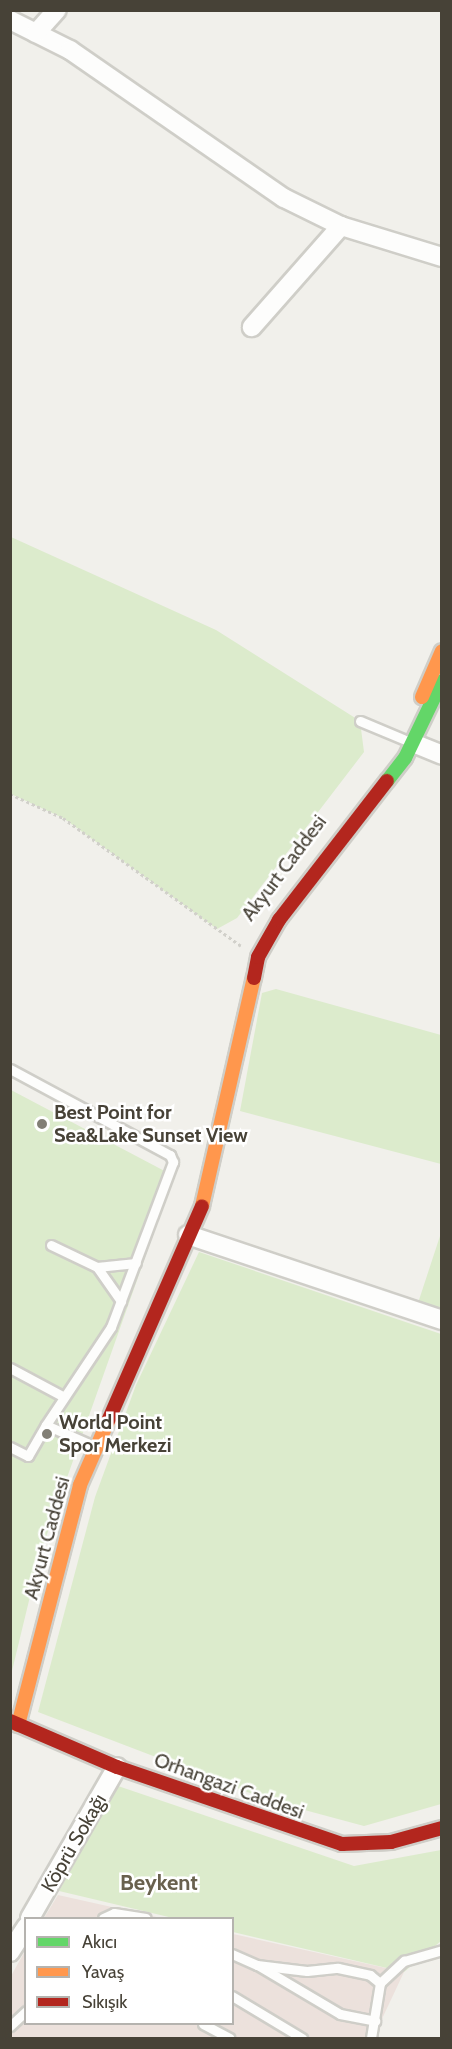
<!DOCTYPE html>
<meta charset="utf-8">
<style>
body{margin:0}
#map{position:relative;width:452px;height:2049px;overflow:hidden;background:#f1f0eb;font-family:Cabin,sans-serif}
div>[style]{position:absolute}
[style*='--x']{left:calc(var(--x)*1px);top:calc(var(--y)*1px);width:calc(var(--w)*1px);rotate:calc(var(--a)*1deg)}
.medical>*{inset:0;background:#ece1dc}
.green>*{inset:0;background:#dcebcc}
.path>*{height:3px;margin-top:-1.5px;transform-origin:0;background:repeating-linear-gradient(90deg,#d1d0ca 0 3px,transparent 0 6px)}
.roads{filter:drop-shadow(2px 0 #cfcec8) drop-shadow(-2px 0 #cfcec8) drop-shadow(0 2px #cfcec8) drop-shadow(0 -2px #cfcec8)}
.lane>*{height:9px;margin:-4.5px;padding:0 4.5px;transform-origin:4.5px;border-radius:4.5px;background:#fdfdfc}
.street>*{height:18px;margin:-9px;padding:0 9px;transform-origin:9px;border-radius:9px;background:#fdfdfc}
.fast>*{height:14px;margin:-7px;padding:0 7px;transform-origin:7px;border-radius:7px;background:#63d668}
.slow>*{height:14px;margin:-7px;padding:0 7px;transform-origin:7px;border-radius:7px;background:#ff974d}
.jam>*{height:14px;margin:-7px;padding:0 7px;transform-origin:7px;border-radius:7px;background:#b3261e}
.dots>*{width:16px;height:16px;translate:-50% -50%;box-sizing:border-box;border:3px solid #fff;border-radius:50%}
span{translate:-50% -50%;white-space:nowrap;text-align:center;line-height:1.15;-webkit-text-stroke:5px #fff;paint-order:stroke}
.street-label{font-size:20px;color:#474237}
.poi-label{font-size:20px;color:#474237;font-weight:700}
.left{translate:0 -50%;text-align:left}
.quarter-label{font-size:22px;color:#69614e;font-weight:700}
.frame{position:absolute;inset:0;border:12px solid #474237;pointer-events:none}
.legend{position:absolute;left:24px;top:1917px;width:210px;height:108px;box-sizing:border-box;background:#fff;border:2px solid #b5b3af;margin:0;padding:8px 10px;list-style:none;font-size:18px;color:#474237}
.legend li{display:flex;align-items:center;gap:12px;height:30px}
.legend b{width:30px;border:2px solid #b5b3af}
</style>
<div id="map">
<div class="medical">
<div style="clip-path:polygon(58px 1895px,161px 1918px,44px 1918px)"></div>
<div style="clip-path:polygon(233px 1934px,404px 1972px,373px 2038px,11px 2038px,11px 1976px,25px 1951px,26px 2024px,232px 2024px)"></div>
</div>
<div class="green">
<div style="clip-path:polygon(11px 537px,216px 630px,360px 721px,364px 752px,237px 918px,217px 929px,63px 818px,11px 794px)"></div>
<div style="clip-path:polygon(276px 989px,441px 1035px,441px 1164px,240px 1111px,262px 993px)"></div>
<div style="clip-path:polygon(11px 1090px,174px 1176px,41px 1551px,11px 1675px)"></div>
<div style="clip-path:polygon(441px 1233px,441px 1313px,418px 1303px)"></div>
<div style="clip-path:polygon(199px 1252px,441px 1334px,441px 1804px,364px 1826px,271px 1801px,38px 1712px,95px 1497px,136px 1385px)"></div>
<div style="clip-path:polygon(118px 1786px,354px 1866px,441px 1850px,441px 1941px,404px 1972px,233px 1932px,232px 1918px,173px 1918px,59px 1891px)"></div>
</div>
<div class="path">
<div style="--x:10;--y:794;--w:58;--a:24.4"></div>
<div style="--x:63;--y:818;--w:219;--a:35.7"></div>
</div>
<div class="roads">
<div class="lane">
<div style="--x:360;--y:721;--w:47;--a:22.7"></div>
<div style="--x:10;--y:1069;--w:182;--a:28.3"></div>
<div style="--x:170;--y:1155;--w:8;--a:67"></div>
<div style="--x:173;--y:1162;--w:176;--a:110.6"></div>
<div style="--x:111;--y:1327;--w:118;--a:123.6"></div>
<div style="--x:46;--y:1425;--w:55;--a:23.7"></div>
<div style="--x:51;--y:1245;--w:51;--a:25.6"></div>
<div style="--x:97;--y:1267;--w:39;--a:-6"></div>
<div style="--x:97;--y:1267;--w:42;--a:54.8"></div>
<div style="--x:10;--y:1368;--w:61;--a:28.2"></div>
<div style="--x:10;--y:1447;--w:20;--a:27"></div>
<div style="--x:28;--y:1456;--w:36;--a:-60"></div>
<div style="--x:103;--y:1918;--w:12;--a:-24"></div>
<div style="--x:114;--y:1913;--w:32;--a:9"></div>
<div style="--x:232;--y:1954;--w:27;--a:24"></div>
<div style="--x:257;--y:1965;--w:50;--a:6.8"></div>
<div style="--x:307;--y:1971;--w:31;--a:-6"></div>
<div style="--x:338;--y:1968;--w:33;--a:12"></div>
<div style="--x:370;--y:1975;--w:13;--a:39"></div>
<div style="--x:380;--y:1983;--w:56;--a:99.3"></div>
<div style="--x:259;--y:1966;--w:94;--a:30.7"></div>
<div style="--x:340;--y:2014;--w:36;--a:11"></div>
<div style="--x:380;--y:1983;--w:33;--a:-43"></div>
<div style="--x:404;--y:1961;--w:40;--a:-16"></div>
<div style="--x:232;--y:1996;--w:82;--a:31"></div>
<div style="--x:203;--y:2024;--w:30;--a:28"></div>
<div style="--x:10;--y:2026;--w:22;--a:-43"></div>
</div>
<div class="street">
<div style="--x:10;--y:20;--w:67;--a:26.6"></div>
<div style="--x:70;--y:50;--w:260;--a:34.7"></div>
<div style="--x:284;--y:198;--w:64;--a:26.2"></div>
<div style="--x:341;--y:226;--w:135;--a:131.4"></div>
<div style="--x:36;--y:33;--w:31;--a:-48"></div>
<div style="--x:341;--y:226;--w:106;--a:17.1"></div>
<div style="--x:413;--y:743;--w:31;--a:22"></div>
<div style="--x:188;--y:1235;--w:268;--a:18.5"></div>
<div style="--x:30;--y:1918;--w:174;--a:-60.1"></div>
<div style="--x:10;--y:1952;--w:30;--a:-57"></div>
</div>
<div class="fast">
<div style="--x:387;--y:781;--w:29;--a:-52"></div>
<div style="--x:405;--y:758;--w:85;--a:-64.3"></div>
</div>
<div class="slow">
<div style="--x:422;--y:697;--w:50;--a:-66.5"></div>
<div style="--x:202;--y:1206;--w:234;--a:-77.2"></div>
<div style="--x:18;--y:1725;--w:248;--a:-75.5"></div>
<div style="--x:80;--y:1485;--w:72;--a:-66.3"></div>
</div>
<div class="jam">
<div style="--x:254;--y:978;--w:21;--a:-79"></div>
<div style="--x:258;--y:957;--w:43;--a:-60.4"></div>
<div style="--x:279;--y:920;--w:176;--a:-52.2"></div>
<div style="--x:109;--y:1419;--w:232;--a:-66.4"></div>
<div style="--x:10;--y:1721;--w:116;--a:23.3"></div>
<div style="--x:117;--y:1767;--w:238;--a:18.9"></div>
<div style="--x:342;--y:1844;--w:49;--a:-2.3"></div>
<div style="--x:391;--y:1842;--w:53;--a:-15.4"></div>
</div>
</div>
<div class="dots">
<div style="left:42px;top:1124px;background:#827f76"></div>
<div style="left:47px;top:1434px;background:#827f76"></div>
</div>
<div class="street-label">
<span style="left:284px;top:868px;rotate:-53deg">Akyurt Caddesi</span>
<span style="left:47px;top:1538px;rotate:-75deg">Akyurt Caddesi</span>
<span style="left:229px;top:1786px;rotate:20deg">Orhangazi Caddesi</span>
<span style="left:74px;top:1843px;rotate:-60deg">Köprü Sokağı</span>
</div>
<div class="poi-label">
<span class="left" style="left:54px;top:1124px">Best Point for<br>Sea&amp;Lake Sunset View</span>
<span class="left" style="left:59px;top:1434px">World Point<br>Spor Merkezi</span>
</div>
<div class="quarter-label">
<span style="left:159px;top:1883px">Beykent</span>
</div>
<div class="frame"></div>
<ul class="legend">
<li><b style="height:8px;background:#63d668"></b>Akıcı</li>
<li><b style="height:8px;background:#ff974d"></b>Yavaş</li>
<li><b style="height:8px;background:#b3261e"></b>Sıkışık</li>
</ul>
</div>
